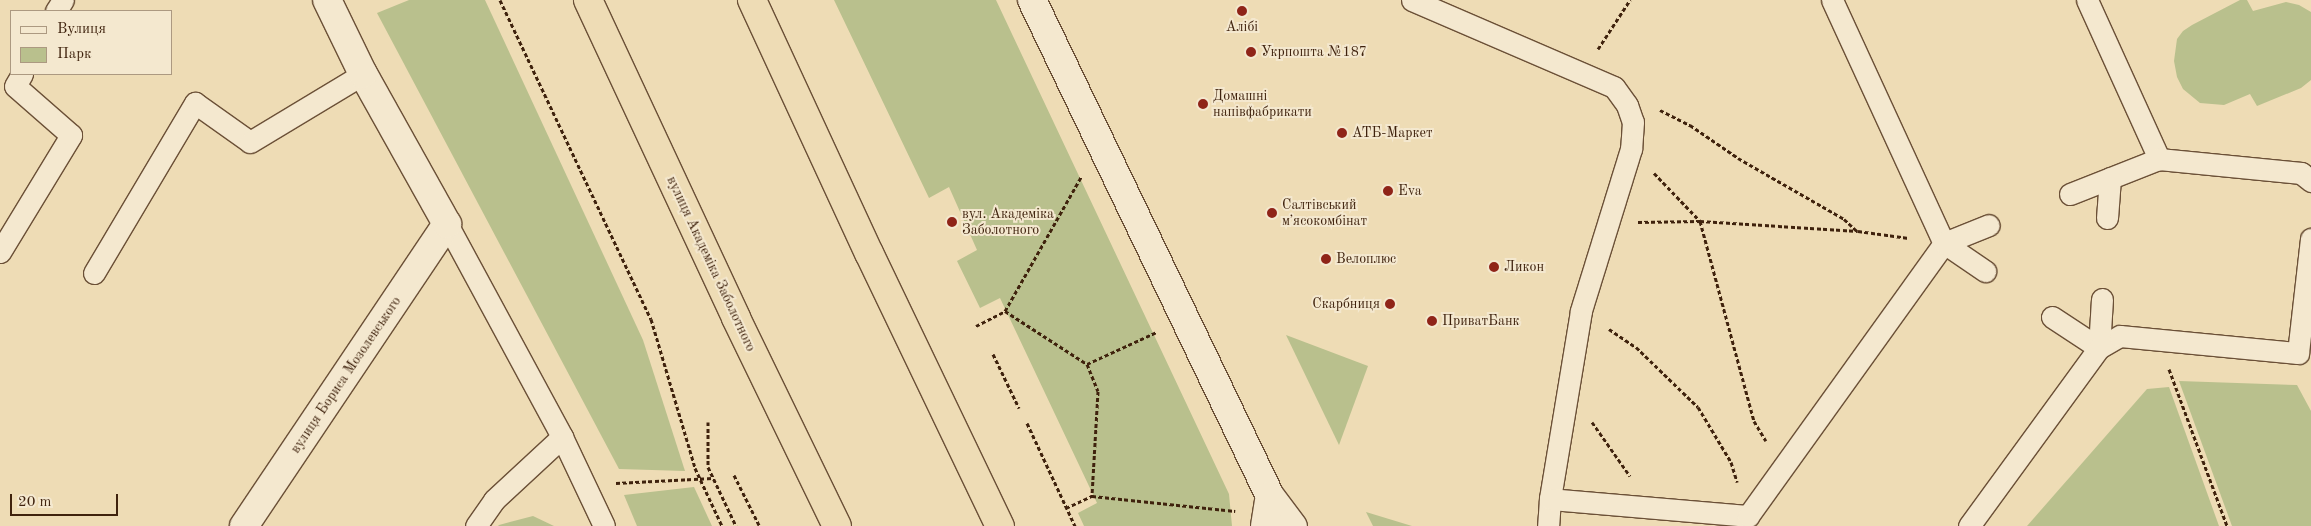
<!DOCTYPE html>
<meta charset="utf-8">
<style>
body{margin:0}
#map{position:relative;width:2311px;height:526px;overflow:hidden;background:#eedcb5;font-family:"Old Standard TT",serif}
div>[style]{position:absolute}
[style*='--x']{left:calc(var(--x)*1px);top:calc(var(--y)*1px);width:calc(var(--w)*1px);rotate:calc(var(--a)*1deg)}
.green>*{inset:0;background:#b9c08d}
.path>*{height:3px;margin-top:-1.5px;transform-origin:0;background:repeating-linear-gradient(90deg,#3f220d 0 4px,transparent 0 6.5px)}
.roads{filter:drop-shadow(1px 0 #6b5037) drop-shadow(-1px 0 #6b5037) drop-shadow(0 1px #6b5037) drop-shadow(0 -1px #6b5037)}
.service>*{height:21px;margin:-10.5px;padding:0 10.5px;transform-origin:10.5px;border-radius:10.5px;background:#f4e8cf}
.minor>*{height:28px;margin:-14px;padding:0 14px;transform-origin:14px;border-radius:14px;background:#f4e8cf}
.trunk>*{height:28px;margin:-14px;padding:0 14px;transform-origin:14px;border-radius:14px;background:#eedcb5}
.dots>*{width:14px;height:14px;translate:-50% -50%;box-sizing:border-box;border:2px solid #f4e8cf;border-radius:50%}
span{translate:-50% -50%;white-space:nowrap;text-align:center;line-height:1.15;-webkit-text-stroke:4px #f4e8cf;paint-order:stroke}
.poi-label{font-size:14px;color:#3f220d}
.left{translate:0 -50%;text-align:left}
.right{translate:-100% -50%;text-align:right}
.street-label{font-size:14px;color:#3f220d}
.legend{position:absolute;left:10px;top:10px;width:162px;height:65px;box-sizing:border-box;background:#f4e8cf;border:1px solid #ac9981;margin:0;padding:6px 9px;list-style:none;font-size:15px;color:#3f220d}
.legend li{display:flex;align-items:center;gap:10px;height:25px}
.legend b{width:25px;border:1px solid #ac9981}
.scale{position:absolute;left:10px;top:494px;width:108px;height:22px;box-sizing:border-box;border:2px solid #3f220d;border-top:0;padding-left:6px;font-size:15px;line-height:18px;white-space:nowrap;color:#3f220d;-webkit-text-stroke:4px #f4e8cf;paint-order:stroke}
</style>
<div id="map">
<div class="green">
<div style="clip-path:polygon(409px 0,485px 0,643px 340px,685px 471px,619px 469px,377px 13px)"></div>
<div style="clip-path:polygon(834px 0,996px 0,1229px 494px,1232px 526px,1084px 526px,1078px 513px,1097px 503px,1000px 298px,980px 308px,957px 261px,977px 250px,949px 187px,929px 198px)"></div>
<div style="clip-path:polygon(2240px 0,2247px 0,2253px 11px,2286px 2px,2299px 5px,2311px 12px,2311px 80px,2301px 88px,2257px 106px,2250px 94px,2224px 105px,2200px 103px,2183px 89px,2177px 77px,2174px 61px,2177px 39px,2183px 31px,2192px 25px)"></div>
<div style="clip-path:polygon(1286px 335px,1368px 366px,1339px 445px)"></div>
<div style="clip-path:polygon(2179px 381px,2297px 385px,2311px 411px,2311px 526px,2232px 526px)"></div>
<div style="clip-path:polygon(2169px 387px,2219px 526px,2027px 526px,2147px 389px)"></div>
<div style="clip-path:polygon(694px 487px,712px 526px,637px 526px,624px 495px)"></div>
<div style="clip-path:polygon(1366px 512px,1412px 526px,1373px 526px)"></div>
<div style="clip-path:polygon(533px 516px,554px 526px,498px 526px,499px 525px)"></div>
</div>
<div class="path">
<div style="--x:500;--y:0;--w:353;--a:64.7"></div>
<div style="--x:651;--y:319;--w:155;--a:73.5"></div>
<div style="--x:695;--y:468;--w:64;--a:65"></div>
<div style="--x:1598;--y:49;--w:59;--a:-56.9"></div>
<div style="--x:1660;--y:110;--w:34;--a:27"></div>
<div style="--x:1690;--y:125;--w:58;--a:34.5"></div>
<div style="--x:1738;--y:158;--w:122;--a:29.9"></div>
<div style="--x:1844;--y:219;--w:18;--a:43"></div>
<div style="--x:1654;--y:173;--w:66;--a:46.2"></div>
<div style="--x:1700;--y:221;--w:207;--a:74.9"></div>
<div style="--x:1754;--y:421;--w:23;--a:59"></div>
<div style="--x:1638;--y:222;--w:62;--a:-0.9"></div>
<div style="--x:1700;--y:221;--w:158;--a:3.6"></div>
<div style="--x:1858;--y:231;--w:51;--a:7.8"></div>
<div style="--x:1005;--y:311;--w:98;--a:32.9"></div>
<div style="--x:1087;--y:364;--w:29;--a:68"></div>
<div style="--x:1098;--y:391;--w:105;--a:93.3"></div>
<div style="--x:976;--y:326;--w:33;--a:-27"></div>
<div style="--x:1005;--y:311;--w:154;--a:-60.4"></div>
<div style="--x:1609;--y:329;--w:32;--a:34"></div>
<div style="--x:1636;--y:347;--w:86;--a:44.1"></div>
<div style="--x:1698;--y:407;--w:64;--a:59"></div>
<div style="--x:1731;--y:462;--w:21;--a:73"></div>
<div style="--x:993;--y:354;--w:60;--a:64.3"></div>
<div style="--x:1087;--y:364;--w:77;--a:-24.6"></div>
<div style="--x:2169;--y:369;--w:167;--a:69.7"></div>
<div style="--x:708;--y:422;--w:45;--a:90"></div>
<div style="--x:708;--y:467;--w:65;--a:64.6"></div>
<div style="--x:1592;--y:422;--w:66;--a:54.9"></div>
<div style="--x:1027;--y:423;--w:114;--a:65"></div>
<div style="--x:734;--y:475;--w:56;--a:63.4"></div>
<div style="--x:616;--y:483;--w:97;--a:-3"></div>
<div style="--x:1066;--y:508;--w:29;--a:-25"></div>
<div style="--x:1092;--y:496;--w:144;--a:6"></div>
</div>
<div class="roads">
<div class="service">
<div style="--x:1412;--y:0;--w:220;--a:23.3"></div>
<div style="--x:1614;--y:87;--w:22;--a:54"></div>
<div style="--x:1627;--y:105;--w:18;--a:71"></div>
<div style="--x:1633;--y:122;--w:27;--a:94"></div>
<div style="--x:1631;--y:149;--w:170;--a:107.2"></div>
<div style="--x:1581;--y:311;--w:191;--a:99.4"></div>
<div style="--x:1550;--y:499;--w:27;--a:94"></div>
<div style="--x:1832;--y:0;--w:268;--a:65.3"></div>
<div style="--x:1944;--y:243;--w:50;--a:34.3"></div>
<div style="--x:2087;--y:0;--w:175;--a:65.6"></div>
<div style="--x:2159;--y:159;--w:143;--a:5.6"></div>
<div style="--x:2301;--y:173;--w:13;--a:39"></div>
<div style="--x:56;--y:11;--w:13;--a:-58"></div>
<div style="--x:2070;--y:194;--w:96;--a:-21.5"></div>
<div style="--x:2107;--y:218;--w:40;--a:-85.7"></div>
<div style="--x:447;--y:224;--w:242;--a:61.6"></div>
<div style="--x:562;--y:437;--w:98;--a:64.7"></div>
<div style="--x:0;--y:252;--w:137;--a:-58.7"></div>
<div style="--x:71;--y:135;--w:74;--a:-138.8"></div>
<div style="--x:15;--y:86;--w:14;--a:-60"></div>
<div style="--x:94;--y:273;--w:198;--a:-59.3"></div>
<div style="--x:195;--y:103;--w:67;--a:35.3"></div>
<div style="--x:250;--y:142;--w:132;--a:-31"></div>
<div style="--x:2052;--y:317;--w:56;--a:33.4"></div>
<div style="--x:2099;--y:348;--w:49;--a:-86.5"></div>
<div style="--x:1550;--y:499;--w:199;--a:4.9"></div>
<div style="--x:1748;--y:516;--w:336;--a:-54.3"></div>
<div style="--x:1944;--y:243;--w:48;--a:-21.8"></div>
<div style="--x:476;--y:526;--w:32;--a:-55"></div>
<div style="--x:494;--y:500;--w:93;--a:-42.8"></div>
<div style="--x:1969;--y:526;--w:220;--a:-53.9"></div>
<div style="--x:2099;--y:348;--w:24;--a:-30"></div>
<div style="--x:2120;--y:336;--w:179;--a:5.5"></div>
<div style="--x:2298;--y:353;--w:115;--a:-83.5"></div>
</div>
<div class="minor">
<div style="--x:1032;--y:0;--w:550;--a:64.37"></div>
<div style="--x:1270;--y:496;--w:38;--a:53"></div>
<div style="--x:244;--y:526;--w:364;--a:-56.1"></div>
<div style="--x:447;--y:224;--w:172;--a:-119.2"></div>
<div style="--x:363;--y:74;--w:82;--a:-115.9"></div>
<div style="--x:1265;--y:526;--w:30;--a:-81"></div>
</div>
<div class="trunk">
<div style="--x:588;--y:0;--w:351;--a:65"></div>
<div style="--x:736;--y:318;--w:231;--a:64.1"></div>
<div style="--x:752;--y:0;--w:279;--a:65.2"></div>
<div style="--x:869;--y:253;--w:303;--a:64.4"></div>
</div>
</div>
<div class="dots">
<div style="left:1242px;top:11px;background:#8f2418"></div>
<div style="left:1251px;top:52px;background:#8f2418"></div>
<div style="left:1203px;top:104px;background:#8f2418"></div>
<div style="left:1342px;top:133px;background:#8f2418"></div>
<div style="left:1388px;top:191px;background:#8f2418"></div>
<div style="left:1272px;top:213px;background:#8f2418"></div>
<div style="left:952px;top:222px;background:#8f2418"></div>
<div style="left:1326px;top:259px;background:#8f2418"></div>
<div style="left:1494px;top:267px;background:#8f2418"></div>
<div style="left:1390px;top:304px;background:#8f2418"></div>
<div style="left:1432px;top:321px;background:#8f2418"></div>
</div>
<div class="poi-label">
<span style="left:1242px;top:27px">Алібі</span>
<span class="left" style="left:1261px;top:52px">Укрпошта №187</span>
<span class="left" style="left:1213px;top:104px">Домашні<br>напівфабрикати</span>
<span class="left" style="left:1352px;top:133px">АТБ-Маркет</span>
<span class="left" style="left:1398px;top:191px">Eva</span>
<span class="left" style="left:1282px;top:213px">Салтівський<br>мʼясокомбінат</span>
<span class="left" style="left:962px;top:222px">вул. Академіка<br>Заболотного</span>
<span class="left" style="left:1336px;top:259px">Велоплюс</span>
<span class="left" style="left:1504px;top:267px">Ликон</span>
<span class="right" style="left:1380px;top:304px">Скарбниця</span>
<span class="left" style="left:1442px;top:321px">ПриватБанк</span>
</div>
<div class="street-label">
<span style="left:711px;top:264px;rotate:65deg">вулиця Академіка Заболотного</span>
<span style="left:346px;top:375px;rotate:-56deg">вулиця Бориса Мозолевського</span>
</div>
<ul class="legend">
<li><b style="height:6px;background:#f4e8cf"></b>Вулиця</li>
<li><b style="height:14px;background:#b9c08d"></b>Парк</li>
</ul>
<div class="scale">20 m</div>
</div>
